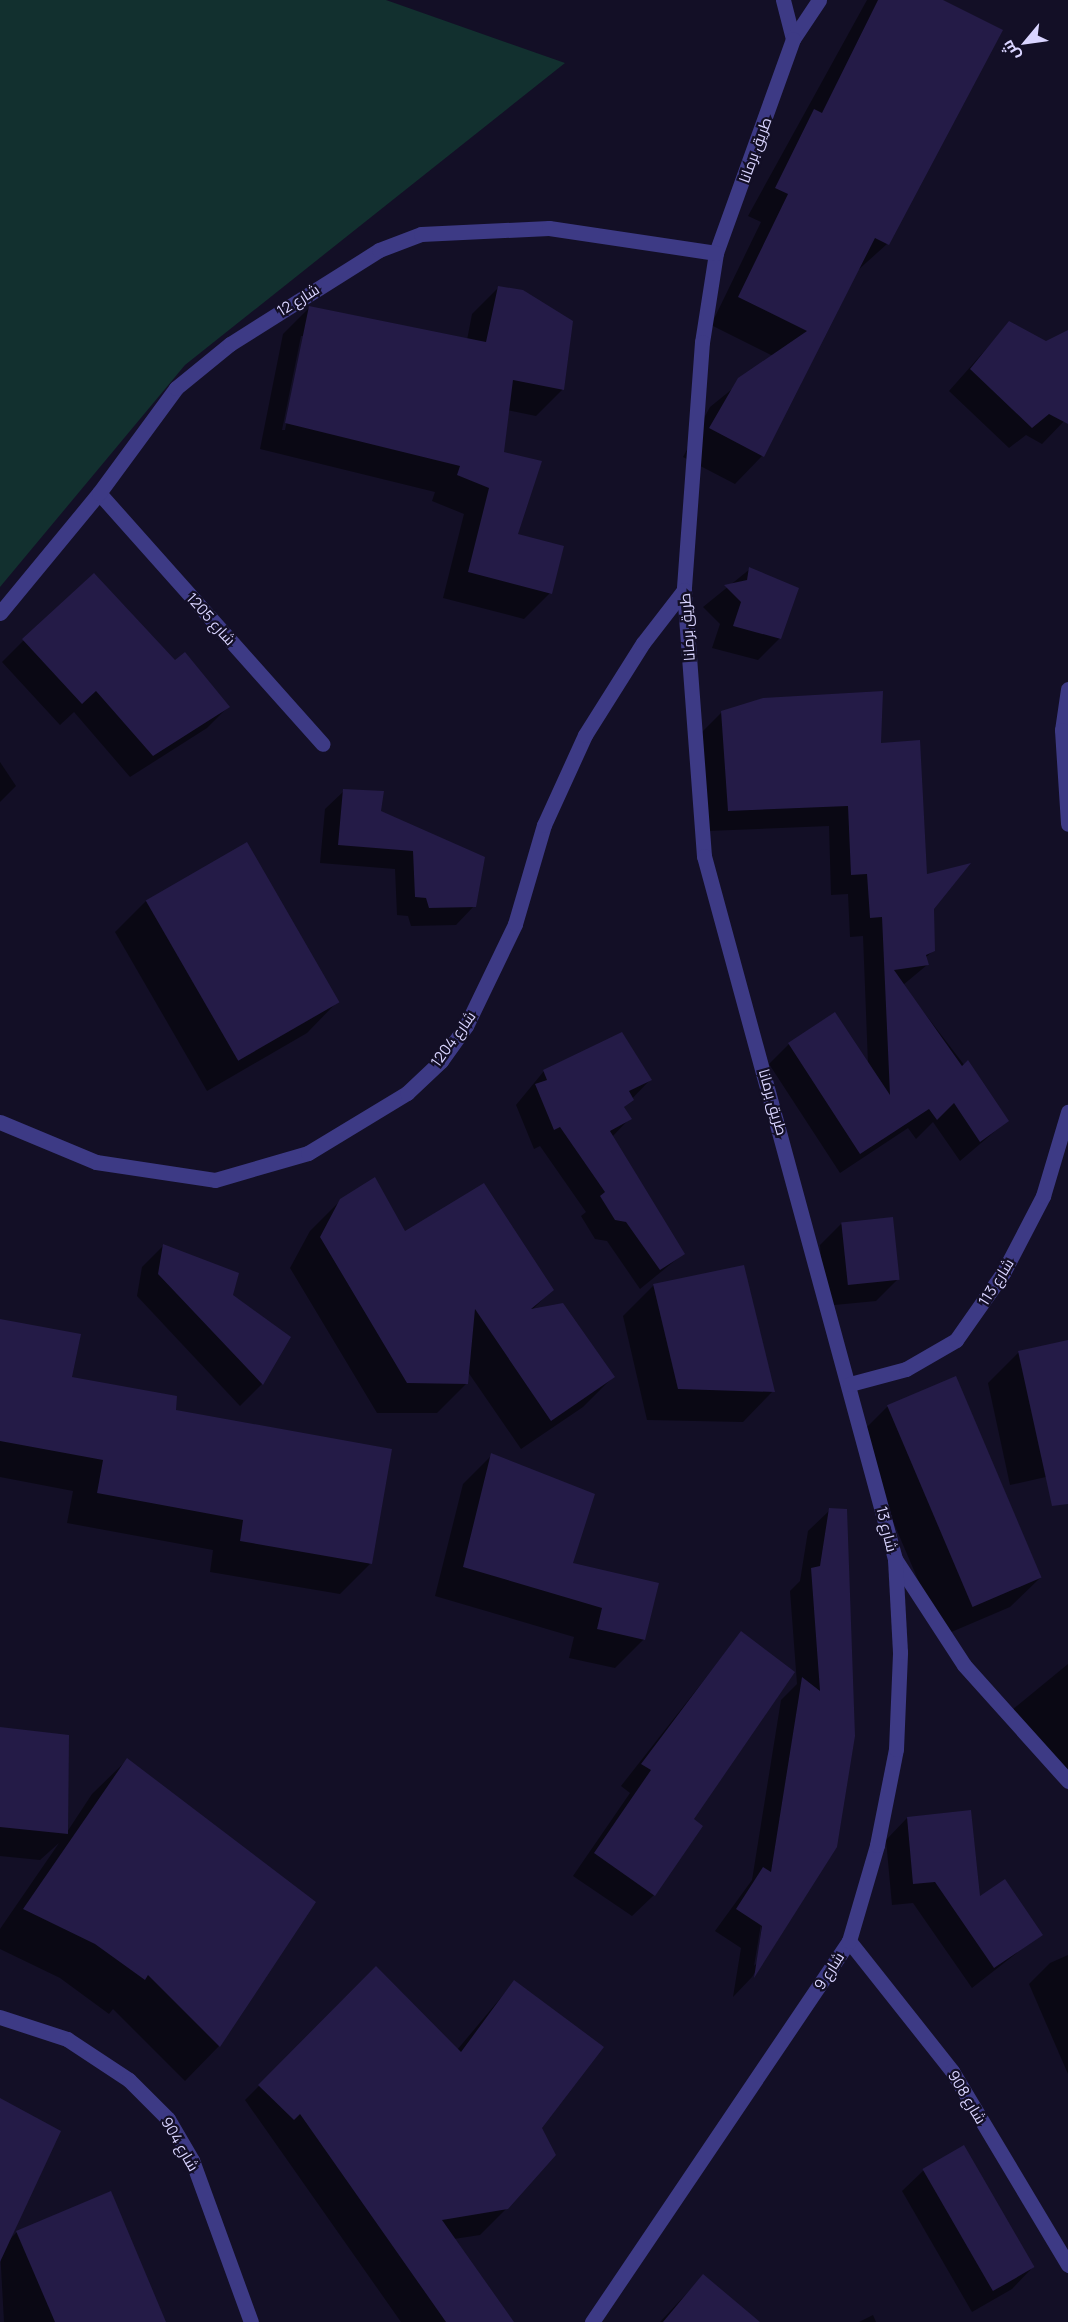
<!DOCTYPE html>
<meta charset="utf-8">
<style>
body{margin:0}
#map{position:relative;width:1068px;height:2322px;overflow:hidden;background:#130f26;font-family:Manrope,Cairo,sans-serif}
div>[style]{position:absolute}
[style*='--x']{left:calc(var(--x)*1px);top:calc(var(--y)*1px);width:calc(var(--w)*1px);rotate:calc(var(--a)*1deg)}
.green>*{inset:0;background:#12302f}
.shadow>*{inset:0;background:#0007}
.building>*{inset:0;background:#241b47;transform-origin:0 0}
.minor>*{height:15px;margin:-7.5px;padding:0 7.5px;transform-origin:7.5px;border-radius:7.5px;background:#3d3a85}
span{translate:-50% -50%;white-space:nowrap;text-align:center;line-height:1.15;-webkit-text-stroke:4.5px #130f26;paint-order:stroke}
.street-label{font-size:15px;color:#d9d4ff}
.north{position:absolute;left:996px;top:12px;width:60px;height:60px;-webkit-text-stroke:4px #130f26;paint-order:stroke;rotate:241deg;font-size:16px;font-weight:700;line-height:24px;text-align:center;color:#d9d4ff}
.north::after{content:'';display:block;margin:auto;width:21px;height:27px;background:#d9d4ff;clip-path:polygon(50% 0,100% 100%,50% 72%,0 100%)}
</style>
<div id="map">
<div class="green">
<div style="clip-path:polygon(0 0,386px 0,565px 63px,185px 365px,0 587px)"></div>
</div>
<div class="shadow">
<div style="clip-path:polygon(867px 0,940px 0,1001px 31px,887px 244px,857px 271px,762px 456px,735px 484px,683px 457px,710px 407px,773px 356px,711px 325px,761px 222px,748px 216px)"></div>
<div style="clip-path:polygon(evenodd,498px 288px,572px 321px,562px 390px,536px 416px,507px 410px,502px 453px,516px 535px,550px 593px,524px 619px,443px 598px,464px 514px,432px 501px,435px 492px,260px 449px,283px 334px,309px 308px,467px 340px,472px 314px,498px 288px,301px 336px,304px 336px,285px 430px,282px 430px,301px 336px)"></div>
<div style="clip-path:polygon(1010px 322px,1046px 343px,1068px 344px,1068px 417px,1042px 444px,1026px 435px,1009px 448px,949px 391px)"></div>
<div style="clip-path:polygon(750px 569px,780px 638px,758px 660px,712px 648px,720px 624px,703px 607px)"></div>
<div style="clip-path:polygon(23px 641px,175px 663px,228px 707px,207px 728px,130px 777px,74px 712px,60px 725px,2px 662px)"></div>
<div style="clip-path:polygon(722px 712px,879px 745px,933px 908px,934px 950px,925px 958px,927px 965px,903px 985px,1007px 1121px,960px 1161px,933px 1122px,916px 1139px,908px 1128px,840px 1173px,769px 1064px,789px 1044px,868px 1064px,863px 936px,850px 937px,848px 894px,831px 895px,829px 826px,708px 831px,701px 733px)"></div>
<div style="clip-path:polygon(0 762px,16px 786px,0 802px)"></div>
<div style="clip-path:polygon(344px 791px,380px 812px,474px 906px,456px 925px,411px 926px,408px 916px,397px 915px,395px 869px,320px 863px,325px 809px)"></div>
<div style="clip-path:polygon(146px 901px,337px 1002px,307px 1033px,207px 1091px,115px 932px)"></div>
<div style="clip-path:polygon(544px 1071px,650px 1080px,623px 1108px,630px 1118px,612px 1137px,683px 1254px,640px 1289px,607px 1241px,595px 1239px,581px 1216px,586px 1212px,540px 1146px,534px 1149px,516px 1105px)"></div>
<div style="clip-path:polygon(341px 1200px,404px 1233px,552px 1290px,531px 1311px,613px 1377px,583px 1407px,521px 1449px,468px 1372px,467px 1383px,437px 1413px,377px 1413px,290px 1268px,310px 1231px)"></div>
<div style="clip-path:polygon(841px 1224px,898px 1279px,876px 1301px,824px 1306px,820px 1245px)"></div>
<div style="clip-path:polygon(164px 1245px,289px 1338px,262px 1384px,240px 1406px,137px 1296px,142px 1267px)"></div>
<div style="clip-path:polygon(654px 1285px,773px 1391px,743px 1422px,647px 1420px,623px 1316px)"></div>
<div style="clip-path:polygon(0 1320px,71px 1378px,174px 1411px,370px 1564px,340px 1594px,210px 1572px,213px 1550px,67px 1523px,73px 1491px,0 1477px)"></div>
<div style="clip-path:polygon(1068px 1341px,1068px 1472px,1010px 1485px,988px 1383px,1019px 1352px)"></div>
<div style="clip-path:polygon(956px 1378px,1041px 1577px,1010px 1607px,942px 1636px,857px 1437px,887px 1407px)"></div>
<div style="clip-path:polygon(492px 1455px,571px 1564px,644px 1639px,615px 1668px,569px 1658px,574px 1637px,435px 1596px,463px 1484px)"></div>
<div style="clip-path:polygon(evenodd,830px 1510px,836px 1847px,752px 1977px,733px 1997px,741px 1948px,715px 1931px,752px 1880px,781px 1700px,797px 1684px,790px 1591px,800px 1581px,808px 1531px,830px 1510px,762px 1918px,758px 1962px,754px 1966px,762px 1918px)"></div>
<div style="clip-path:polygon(741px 1633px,692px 1819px,654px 1895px,632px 1916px,573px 1876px,630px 1793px,621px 1786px)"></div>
<div style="clip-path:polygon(1068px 1664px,1068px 1772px,1012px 1710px)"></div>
<div style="clip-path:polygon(0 1727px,67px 1832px,92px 1794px,127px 1760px,219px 2046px,185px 2081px,113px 2009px,109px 2014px,60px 1978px,0 1949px,0 1929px,59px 1843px,40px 1860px,0 1856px)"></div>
<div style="clip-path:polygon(907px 1818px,979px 1899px,1041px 1934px,972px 1988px,913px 1903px,892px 1905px,886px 1840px)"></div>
<div style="clip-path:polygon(1068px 1955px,1068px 2074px,1029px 1984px,1050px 1963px)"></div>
<div style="clip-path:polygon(376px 1968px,457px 2050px,514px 1982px,540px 2128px,507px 2208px,480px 2235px,454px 2239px,512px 2322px,401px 2322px,245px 2100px)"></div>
<div style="clip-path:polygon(924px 2170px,1033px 2267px,1012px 2289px,972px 2312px,902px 2191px)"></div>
<div style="clip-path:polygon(17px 2232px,165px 2322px,4px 2322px,0 2249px)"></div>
<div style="clip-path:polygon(703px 2276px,757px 2322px,660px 2322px)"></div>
<div style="clip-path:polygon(873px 2315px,876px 2322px,859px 2322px)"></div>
</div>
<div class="building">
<div style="clip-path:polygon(878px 0,943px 0,1003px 30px,889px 245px,875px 238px,764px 457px,709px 428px,738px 378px,807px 331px,738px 297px,788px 194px,775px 188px,814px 109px,822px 113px)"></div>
<div style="clip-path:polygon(498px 286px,523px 290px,573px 321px,564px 390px,513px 380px,504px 452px,542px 461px,518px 534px,564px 546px,552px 594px,468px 572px,489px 488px,457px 475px,460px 466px,285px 423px,309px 306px,486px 342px)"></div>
<div style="clip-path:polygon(1009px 321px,1046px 341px,1068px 330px,1068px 424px,1049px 414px,1032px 428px,970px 369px)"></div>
<div style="clip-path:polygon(749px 567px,799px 588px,781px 639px,733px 626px,741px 602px,724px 585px,747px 580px)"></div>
<div style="clip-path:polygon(94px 573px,175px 660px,185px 652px,230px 707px,153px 756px,96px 691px,82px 704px,22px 639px)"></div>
<div style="clip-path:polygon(883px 691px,881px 743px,920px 740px,927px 874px,971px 863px,934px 909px,935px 951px,926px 955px,929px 965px,894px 970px,962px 1066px,968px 1060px,1009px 1121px,980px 1142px,954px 1103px,937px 1120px,929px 1109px,860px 1154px,788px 1043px,835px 1012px,890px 1095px,882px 917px,870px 918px,867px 874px,851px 875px,848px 806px,728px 811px,721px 711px,763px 698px)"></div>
<div style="clip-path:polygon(343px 789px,384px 791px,381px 811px,485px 857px,476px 907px,429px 908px,426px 898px,415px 897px,413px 851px,338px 845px)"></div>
<div style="left:247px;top:842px;width:185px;height:117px;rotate:60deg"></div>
<div style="clip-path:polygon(622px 1032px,652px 1080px,629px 1091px,634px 1100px,624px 1107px,632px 1119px,610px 1131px,685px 1254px,660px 1270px,626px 1222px,615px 1220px,600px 1196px,605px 1192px,560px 1127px,554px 1130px,535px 1084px,547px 1080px,543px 1070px)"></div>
<div style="clip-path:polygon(375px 1177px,405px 1231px,484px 1183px,554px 1290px,531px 1309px,563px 1303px,615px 1377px,551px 1421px,475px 1309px,468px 1384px,407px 1383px,320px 1237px,340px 1199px)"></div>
<div style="left:893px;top:1217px;width:63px;height:52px;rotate:84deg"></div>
<div style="clip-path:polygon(163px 1244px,239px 1273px,233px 1295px,291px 1337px,263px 1385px,158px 1274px)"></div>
<div style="clip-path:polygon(744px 1265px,775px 1392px,678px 1389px,653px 1284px)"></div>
<div style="clip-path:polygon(0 1319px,81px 1334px,72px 1377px,177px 1396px,176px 1410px,392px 1449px,372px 1564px,240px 1541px,243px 1520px,97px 1493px,103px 1460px,0 1441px)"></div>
<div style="clip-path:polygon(1068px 1340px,1068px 1504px,1052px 1506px,1018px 1351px)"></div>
<div style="left:956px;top:1376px;width:219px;height:75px;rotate:67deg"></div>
<div style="clip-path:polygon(491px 1453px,595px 1494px,573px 1563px,659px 1583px,645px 1640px,597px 1629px,602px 1608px,463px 1567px)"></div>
<div style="clip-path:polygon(829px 1508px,847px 1509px,855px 1736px,837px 1847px,754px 1978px,762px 1926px,736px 1909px,763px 1867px,771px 1872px,802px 1677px,820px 1691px,811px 1568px,820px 1566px)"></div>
<div style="clip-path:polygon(741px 1631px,795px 1672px,694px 1819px,703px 1826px,655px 1896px,594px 1853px,651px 1770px,641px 1764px)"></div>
<div style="clip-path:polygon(0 1727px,69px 1735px,68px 1834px,0 1827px)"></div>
<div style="clip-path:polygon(127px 1758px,316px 1902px,220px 2047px,148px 1975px,145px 1980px,95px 1944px,23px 1909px)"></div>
<div style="clip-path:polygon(971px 1810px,980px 1896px,1005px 1879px,1043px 1935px,994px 1968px,935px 1882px,913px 1884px,907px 1817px)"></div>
<div style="clip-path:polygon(376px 1966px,461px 2052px,514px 1980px,604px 2047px,542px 2128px,556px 2155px,508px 2209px,442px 2220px,514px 2322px,446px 2322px,300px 2114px,294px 2120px,258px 2085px)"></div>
<div style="clip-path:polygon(0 2098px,61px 2131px,0 2262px)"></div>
<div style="left:964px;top:2145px;width:141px;height:48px;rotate:60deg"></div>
<div style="clip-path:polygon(111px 2191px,166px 2322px,55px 2322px,16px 2231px)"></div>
<div style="clip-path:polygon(703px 2274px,760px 2322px,663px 2322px)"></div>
</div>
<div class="minor">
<div style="--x:783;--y:0;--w:40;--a:75.6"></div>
<div style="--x:819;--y:0;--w:47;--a:123.7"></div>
<div style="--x:793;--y:39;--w:227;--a:109.8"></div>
<div style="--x:716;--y:253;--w:90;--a:98.9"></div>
<div style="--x:702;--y:342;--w:249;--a:94.2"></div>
<div style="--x:684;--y:590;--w:267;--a:85.7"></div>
<div style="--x:704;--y:856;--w:728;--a:74.8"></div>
<div style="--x:895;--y:1559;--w:126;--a:56.9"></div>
<div style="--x:964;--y:1665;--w:156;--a:48.1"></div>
<div style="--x:99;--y:493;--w:336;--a:48.3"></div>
<div style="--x:0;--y:613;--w:156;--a:-50.5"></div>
<div style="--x:99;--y:493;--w:130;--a:-53.7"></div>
<div style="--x:176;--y:388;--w:70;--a:-39.2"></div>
<div style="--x:230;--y:344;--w:176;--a:-32.2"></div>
<div style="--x:379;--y:250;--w:45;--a:-20.9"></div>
<div style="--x:421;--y:234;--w:128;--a:-2.7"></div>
<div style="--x:549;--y:228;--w:169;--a:8.5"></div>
<div style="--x:1068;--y:689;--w:41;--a:98.3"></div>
<div style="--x:1062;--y:730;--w:94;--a:86.3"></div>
<div style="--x:0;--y:1122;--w:104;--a:22.6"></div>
<div style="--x:96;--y:1162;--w:120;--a:8.6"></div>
<div style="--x:215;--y:1180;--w:97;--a:-16.2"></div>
<div style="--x:308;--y:1153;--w:116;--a:-31.2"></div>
<div style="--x:407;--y:1093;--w:47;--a:-43.3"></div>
<div style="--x:441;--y:1061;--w:43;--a:-54.5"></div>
<div style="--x:466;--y:1026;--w:113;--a:-64.3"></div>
<div style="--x:515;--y:924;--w:103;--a:-73.7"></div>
<div style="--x:544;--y:825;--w:99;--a:-65.5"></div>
<div style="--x:585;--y:735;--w:109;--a:-57.8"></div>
<div style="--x:643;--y:643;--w:67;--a:-52.3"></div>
<div style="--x:850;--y:1384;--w:58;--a:-15"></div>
<div style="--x:906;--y:1369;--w:58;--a:-30.1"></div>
<div style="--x:956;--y:1340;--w:82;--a:-55"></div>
<div style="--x:1003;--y:1273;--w:87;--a:-62.5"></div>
<div style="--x:1043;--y:1196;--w:88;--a:-73.4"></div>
<div style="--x:849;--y:1941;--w:166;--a:51.6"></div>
<div style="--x:952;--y:2071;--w:226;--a:59.1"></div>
<div style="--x:0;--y:2017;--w:71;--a:18.2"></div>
<div style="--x:67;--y:2039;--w:74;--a:33.5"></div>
<div style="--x:129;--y:2080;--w:55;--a:45"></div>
<div style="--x:168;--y:2119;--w:48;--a:59.7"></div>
<div style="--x:192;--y:2160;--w:172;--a:70"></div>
<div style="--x:592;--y:2322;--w:460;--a:-56"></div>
<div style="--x:849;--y:1941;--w:100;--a:-73.7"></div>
<div style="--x:877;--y:1845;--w:98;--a:-78.8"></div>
<div style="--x:896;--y:1749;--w:97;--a:-87.6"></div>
<div style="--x:900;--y:1652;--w:91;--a:-93.1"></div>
</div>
<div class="street-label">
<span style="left:755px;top:150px;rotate:-70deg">طريق برمانا</span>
<span style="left:298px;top:300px;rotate:-32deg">شارع 12</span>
<span style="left:211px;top:619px;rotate:48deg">شارع 1205</span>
<span style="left:687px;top:627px;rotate:-94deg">طريق برمانا</span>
<span style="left:453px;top:1039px;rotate:-54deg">شارع 1204</span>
<span style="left:773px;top:1102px;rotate:74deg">طريق برمانا</span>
<span style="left:996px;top:1282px;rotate:-58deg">شارع 113</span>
<span style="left:887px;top:1529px;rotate:76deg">شارع 13</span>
<span style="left:829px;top:1971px;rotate:-57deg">شارع 9</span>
<span style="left:967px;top:2097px;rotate:59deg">شارع 908</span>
<span style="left:180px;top:2144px;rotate:60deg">شارع 904</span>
</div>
<div class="north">ش</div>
</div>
